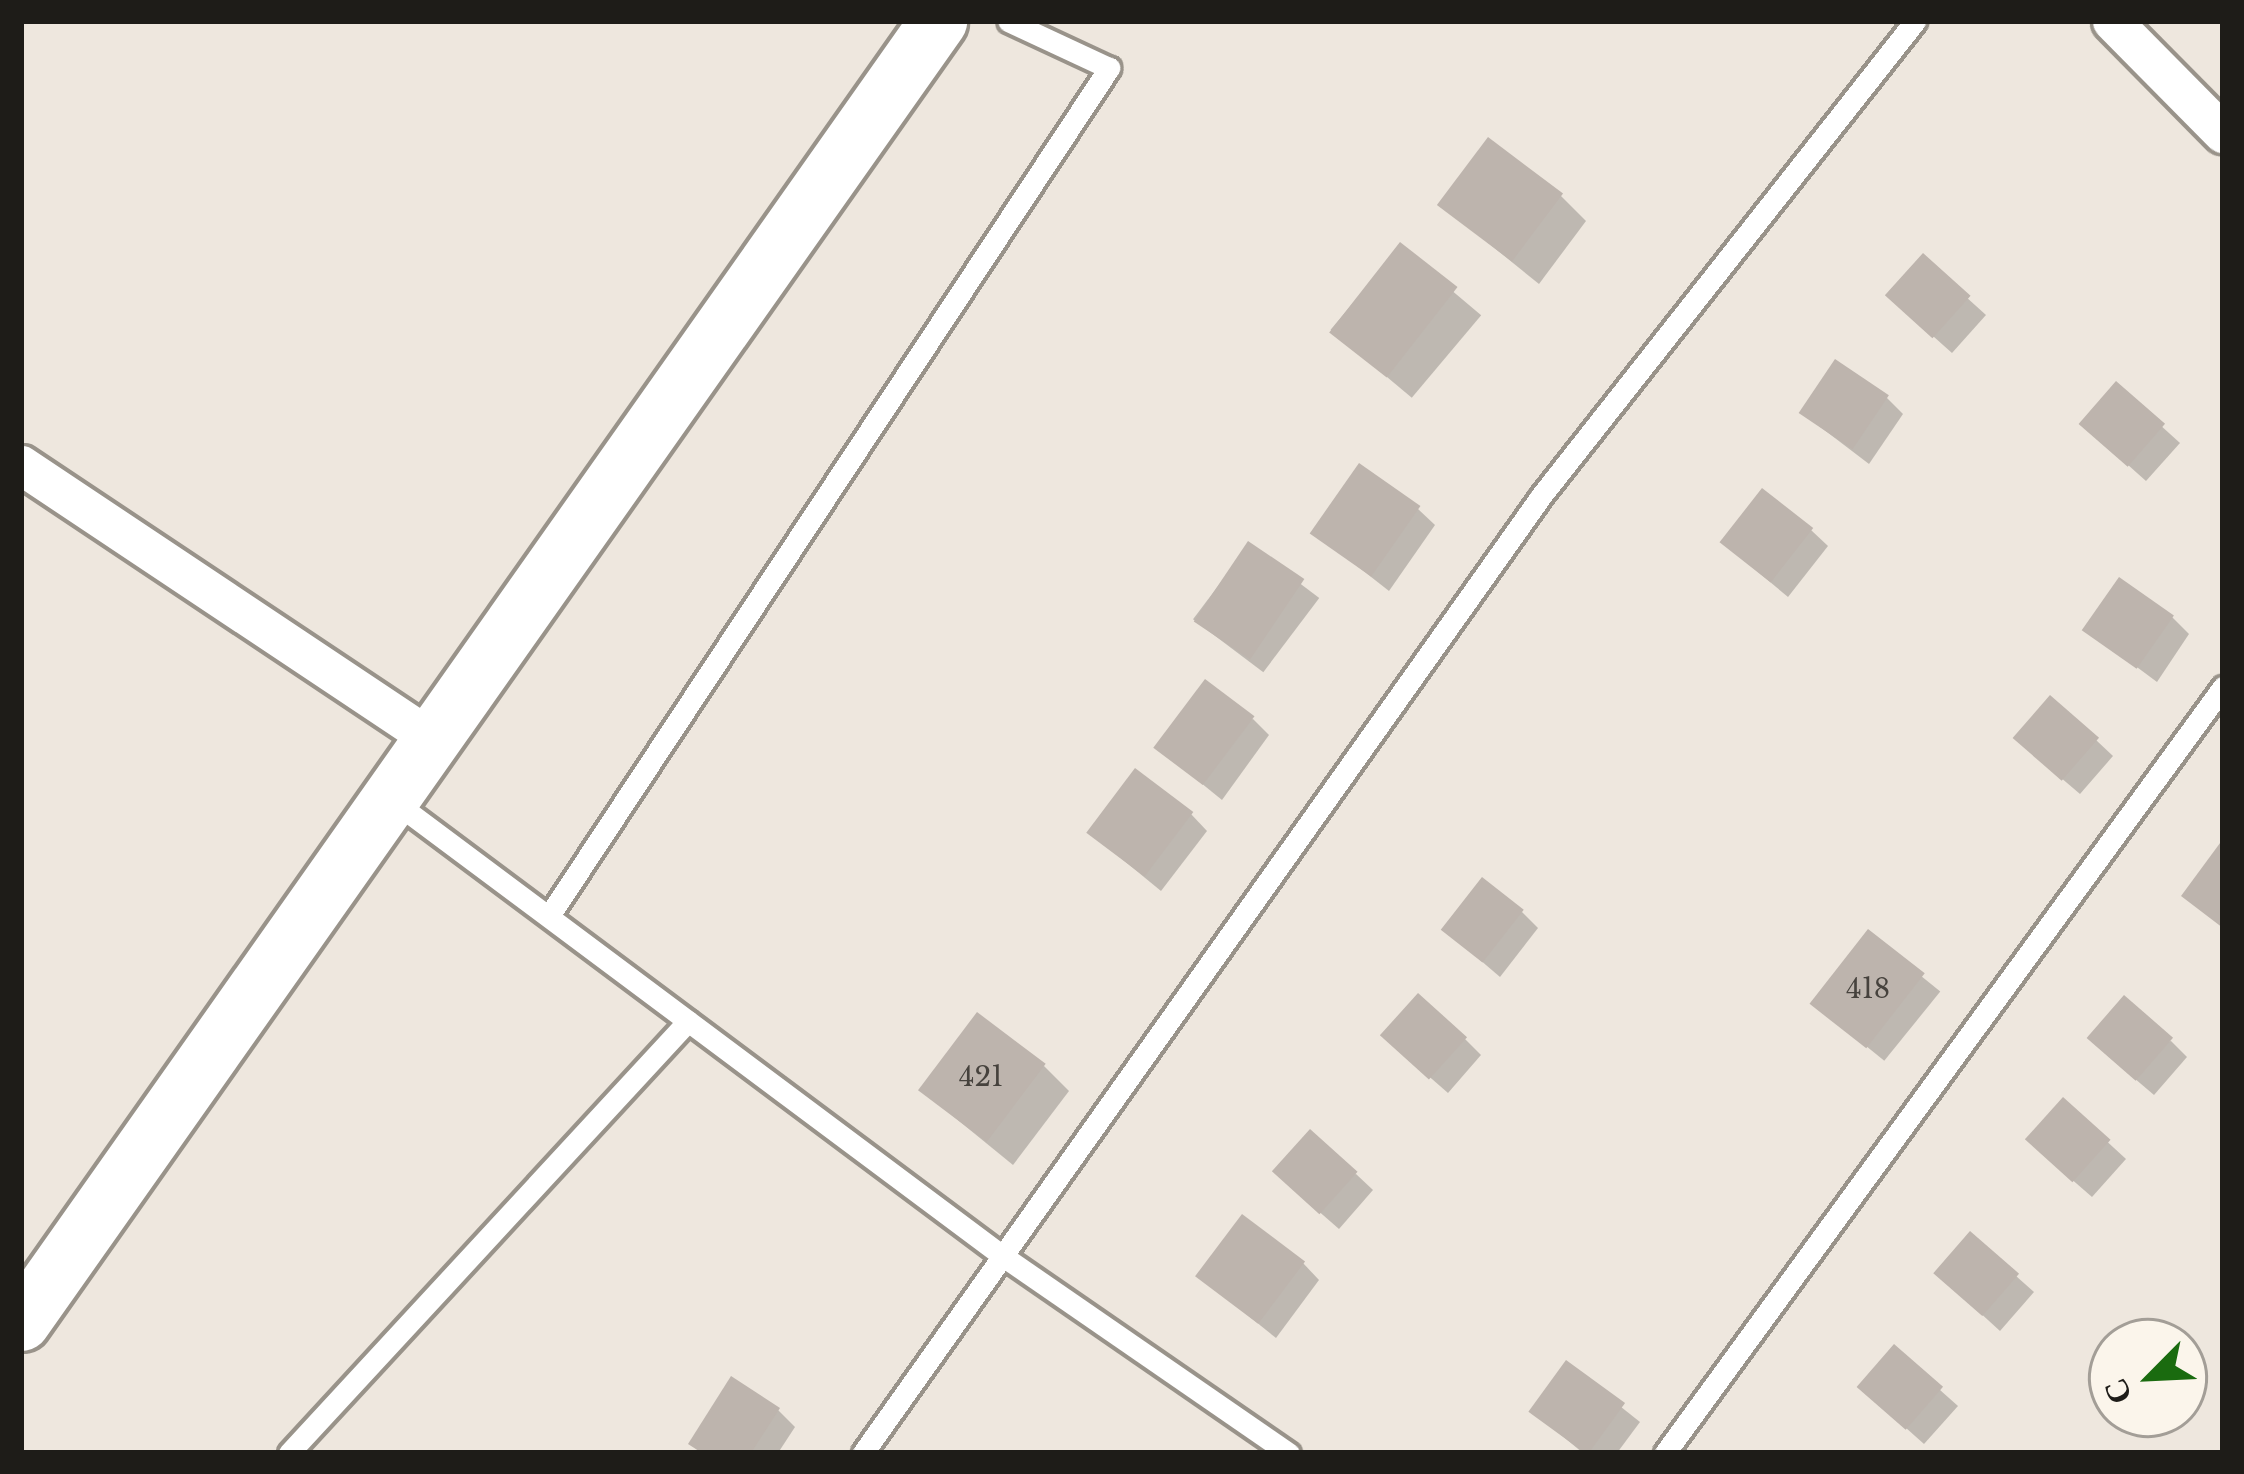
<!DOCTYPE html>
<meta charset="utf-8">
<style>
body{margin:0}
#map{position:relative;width:2244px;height:1474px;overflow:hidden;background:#eee7de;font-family:"Libre Baskerville",serif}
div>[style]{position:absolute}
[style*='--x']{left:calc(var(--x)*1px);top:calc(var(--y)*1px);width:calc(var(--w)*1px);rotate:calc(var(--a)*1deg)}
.shadow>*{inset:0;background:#0003;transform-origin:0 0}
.building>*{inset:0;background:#bdb4ad;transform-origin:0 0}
.roads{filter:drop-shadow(3px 0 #99938a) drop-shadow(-3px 0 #99938a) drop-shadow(0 3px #99938a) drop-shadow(0 -3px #99938a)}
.lane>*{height:21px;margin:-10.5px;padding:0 10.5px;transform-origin:10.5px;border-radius:10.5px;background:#fff}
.street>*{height:39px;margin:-19.5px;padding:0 19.5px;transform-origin:19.5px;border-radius:19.5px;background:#fff}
.secondary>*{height:57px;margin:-28.5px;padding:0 28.5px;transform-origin:28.5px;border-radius:28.5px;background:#fff}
span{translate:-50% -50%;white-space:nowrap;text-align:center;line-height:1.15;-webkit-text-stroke:9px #fbf5eb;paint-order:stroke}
.number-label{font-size:27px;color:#46423d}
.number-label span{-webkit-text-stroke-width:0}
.frame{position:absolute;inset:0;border:24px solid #1e1c18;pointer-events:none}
.north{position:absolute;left:2088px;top:1318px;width:120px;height:120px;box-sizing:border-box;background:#fbf5eb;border:3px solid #a39e97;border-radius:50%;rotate:246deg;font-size:33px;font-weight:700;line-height:48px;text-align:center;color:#1e1c18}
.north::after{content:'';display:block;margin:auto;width:42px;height:54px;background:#1a6b0f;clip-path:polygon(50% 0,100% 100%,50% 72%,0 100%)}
</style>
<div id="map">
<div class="shadow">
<div style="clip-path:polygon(1561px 196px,1586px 221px,1539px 284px,1440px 204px)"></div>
<div style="left:1400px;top:247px;width:106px;height:108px;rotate:40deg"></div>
<div style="clip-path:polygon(1923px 258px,1986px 315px,1952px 353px,1906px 312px)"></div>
<div style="clip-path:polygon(2116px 385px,2180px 443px,2146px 481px,2100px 440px)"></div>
<div style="clip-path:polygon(1887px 398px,1903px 414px,1869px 464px,1802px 413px)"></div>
<div style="clip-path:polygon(1418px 509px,1435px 525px,1389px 591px,1315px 533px)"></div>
<div style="clip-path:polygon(1811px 530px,1828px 546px,1788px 597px,1723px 543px)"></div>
<div style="left:1249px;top:545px;width:88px;height:93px;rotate:37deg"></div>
<div style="clip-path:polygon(2172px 617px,2189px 634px,2157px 682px,2087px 630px)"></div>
<div style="clip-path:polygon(1253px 719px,1269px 735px,1222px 800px,1158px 748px)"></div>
<div style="clip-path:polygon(2096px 740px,2113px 756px,2080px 794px,2033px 754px)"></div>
<div style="clip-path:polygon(1191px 814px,1207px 831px,1161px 891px,1089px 832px)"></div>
<div style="clip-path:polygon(1522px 912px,1538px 928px,1500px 977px,1445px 930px)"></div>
<div style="left:1868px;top:933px;width:93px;height:89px;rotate:39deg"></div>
<div style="clip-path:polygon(1465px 1039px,1481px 1055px,1448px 1093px,1401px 1052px)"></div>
<div style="clip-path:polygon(2171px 1041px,2187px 1057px,2154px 1095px,2107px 1055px)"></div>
<div style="clip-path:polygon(1044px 1066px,1069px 1091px,1013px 1165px,921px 1090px)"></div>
<div style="clip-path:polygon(2063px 1101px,2126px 1159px,2092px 1197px,2046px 1157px)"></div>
<div style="clip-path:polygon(1356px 1174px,1373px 1190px,1339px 1229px,1292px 1188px)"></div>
<div style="clip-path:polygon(1970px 1235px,2034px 1292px,2000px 1331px,1954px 1289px)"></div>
<div style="clip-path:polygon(1303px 1263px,1319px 1280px,1276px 1338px,1200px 1277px)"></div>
<div style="clip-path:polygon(1894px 1349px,1958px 1406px,1924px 1444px,1878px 1403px)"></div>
<div style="clip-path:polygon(1567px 1364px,1640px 1422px,1617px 1453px,1583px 1453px,1532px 1411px)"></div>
<div style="clip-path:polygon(778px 1410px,795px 1427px,778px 1453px,701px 1453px,692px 1443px)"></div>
</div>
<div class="building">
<div style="left:1488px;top:137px;width:94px;height:85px;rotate:37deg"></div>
<div style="left:1400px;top:242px;width:73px;height:115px;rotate:38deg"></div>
<div style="left:1923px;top:253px;width:64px;height:57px;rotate:42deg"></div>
<div style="left:1835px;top:359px;width:65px;height:65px;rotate:34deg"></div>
<div style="left:2116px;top:381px;width:65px;height:57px;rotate:41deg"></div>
<div style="left:1359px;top:463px;width:75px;height:86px;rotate:35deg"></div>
<div style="left:1762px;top:488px;width:65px;height:69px;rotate:38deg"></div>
<div style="left:1248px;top:541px;width:68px;height:97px;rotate:34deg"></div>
<div style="left:2119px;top:577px;width:67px;height:65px;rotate:35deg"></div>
<div style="left:1205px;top:679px;width:62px;height:86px;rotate:37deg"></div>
<div style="left:2050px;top:695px;width:65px;height:57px;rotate:41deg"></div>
<div style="left:1135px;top:768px;width:73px;height:81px;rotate:37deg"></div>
<div style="clip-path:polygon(2223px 839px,2223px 928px,2181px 896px)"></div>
<div style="left:1482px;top:877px;width:53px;height:67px;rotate:38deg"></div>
<div style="left:1868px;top:929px;width:72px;height:95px;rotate:38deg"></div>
<div style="left:1418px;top:993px;width:66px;height:57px;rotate:42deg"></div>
<div style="left:2124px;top:995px;width:65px;height:57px;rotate:41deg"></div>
<div style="left:977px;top:1012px;width:86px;height:98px;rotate:37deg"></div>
<div style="left:2063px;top:1097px;width:64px;height:57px;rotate:42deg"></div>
<div style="left:1310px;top:1129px;width:64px;height:57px;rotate:42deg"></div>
<div style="left:1242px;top:1214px;width:79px;height:78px;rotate:37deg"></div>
<div style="left:1970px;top:1231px;width:65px;height:56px;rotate:41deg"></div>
<div style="left:1894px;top:1344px;width:65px;height:57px;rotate:41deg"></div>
<div style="left:1566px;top:1360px;width:73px;height:64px;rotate:36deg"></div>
<div style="clip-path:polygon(731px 1376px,780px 1408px,751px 1453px,702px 1453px,688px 1444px)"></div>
</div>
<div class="roads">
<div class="lane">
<div style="--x:392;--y:800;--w:759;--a:36.75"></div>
<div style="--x:1000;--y:1254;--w:351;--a:34.6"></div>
<div style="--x:551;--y:913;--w:1013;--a:-56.56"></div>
<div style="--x:1109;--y:68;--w:111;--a:-155"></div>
<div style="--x:289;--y:1453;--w:588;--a:-47.27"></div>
<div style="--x:863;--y:1453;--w:1173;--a:-54.68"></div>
<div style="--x:1541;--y:496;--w:605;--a:-51.78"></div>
<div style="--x:1665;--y:1453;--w:948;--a:-53.93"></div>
</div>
<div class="street">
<div style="--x:2112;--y:21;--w:158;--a:45.3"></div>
<div style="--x:21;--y:465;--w:495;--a:33.7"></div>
</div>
<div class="secondary">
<div style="--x:21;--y:1322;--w:1592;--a:-54.82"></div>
</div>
</div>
<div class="number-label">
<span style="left:1868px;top:989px">418</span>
<span style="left:981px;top:1077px">421</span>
</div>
<div class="frame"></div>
<div class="north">С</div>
</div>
